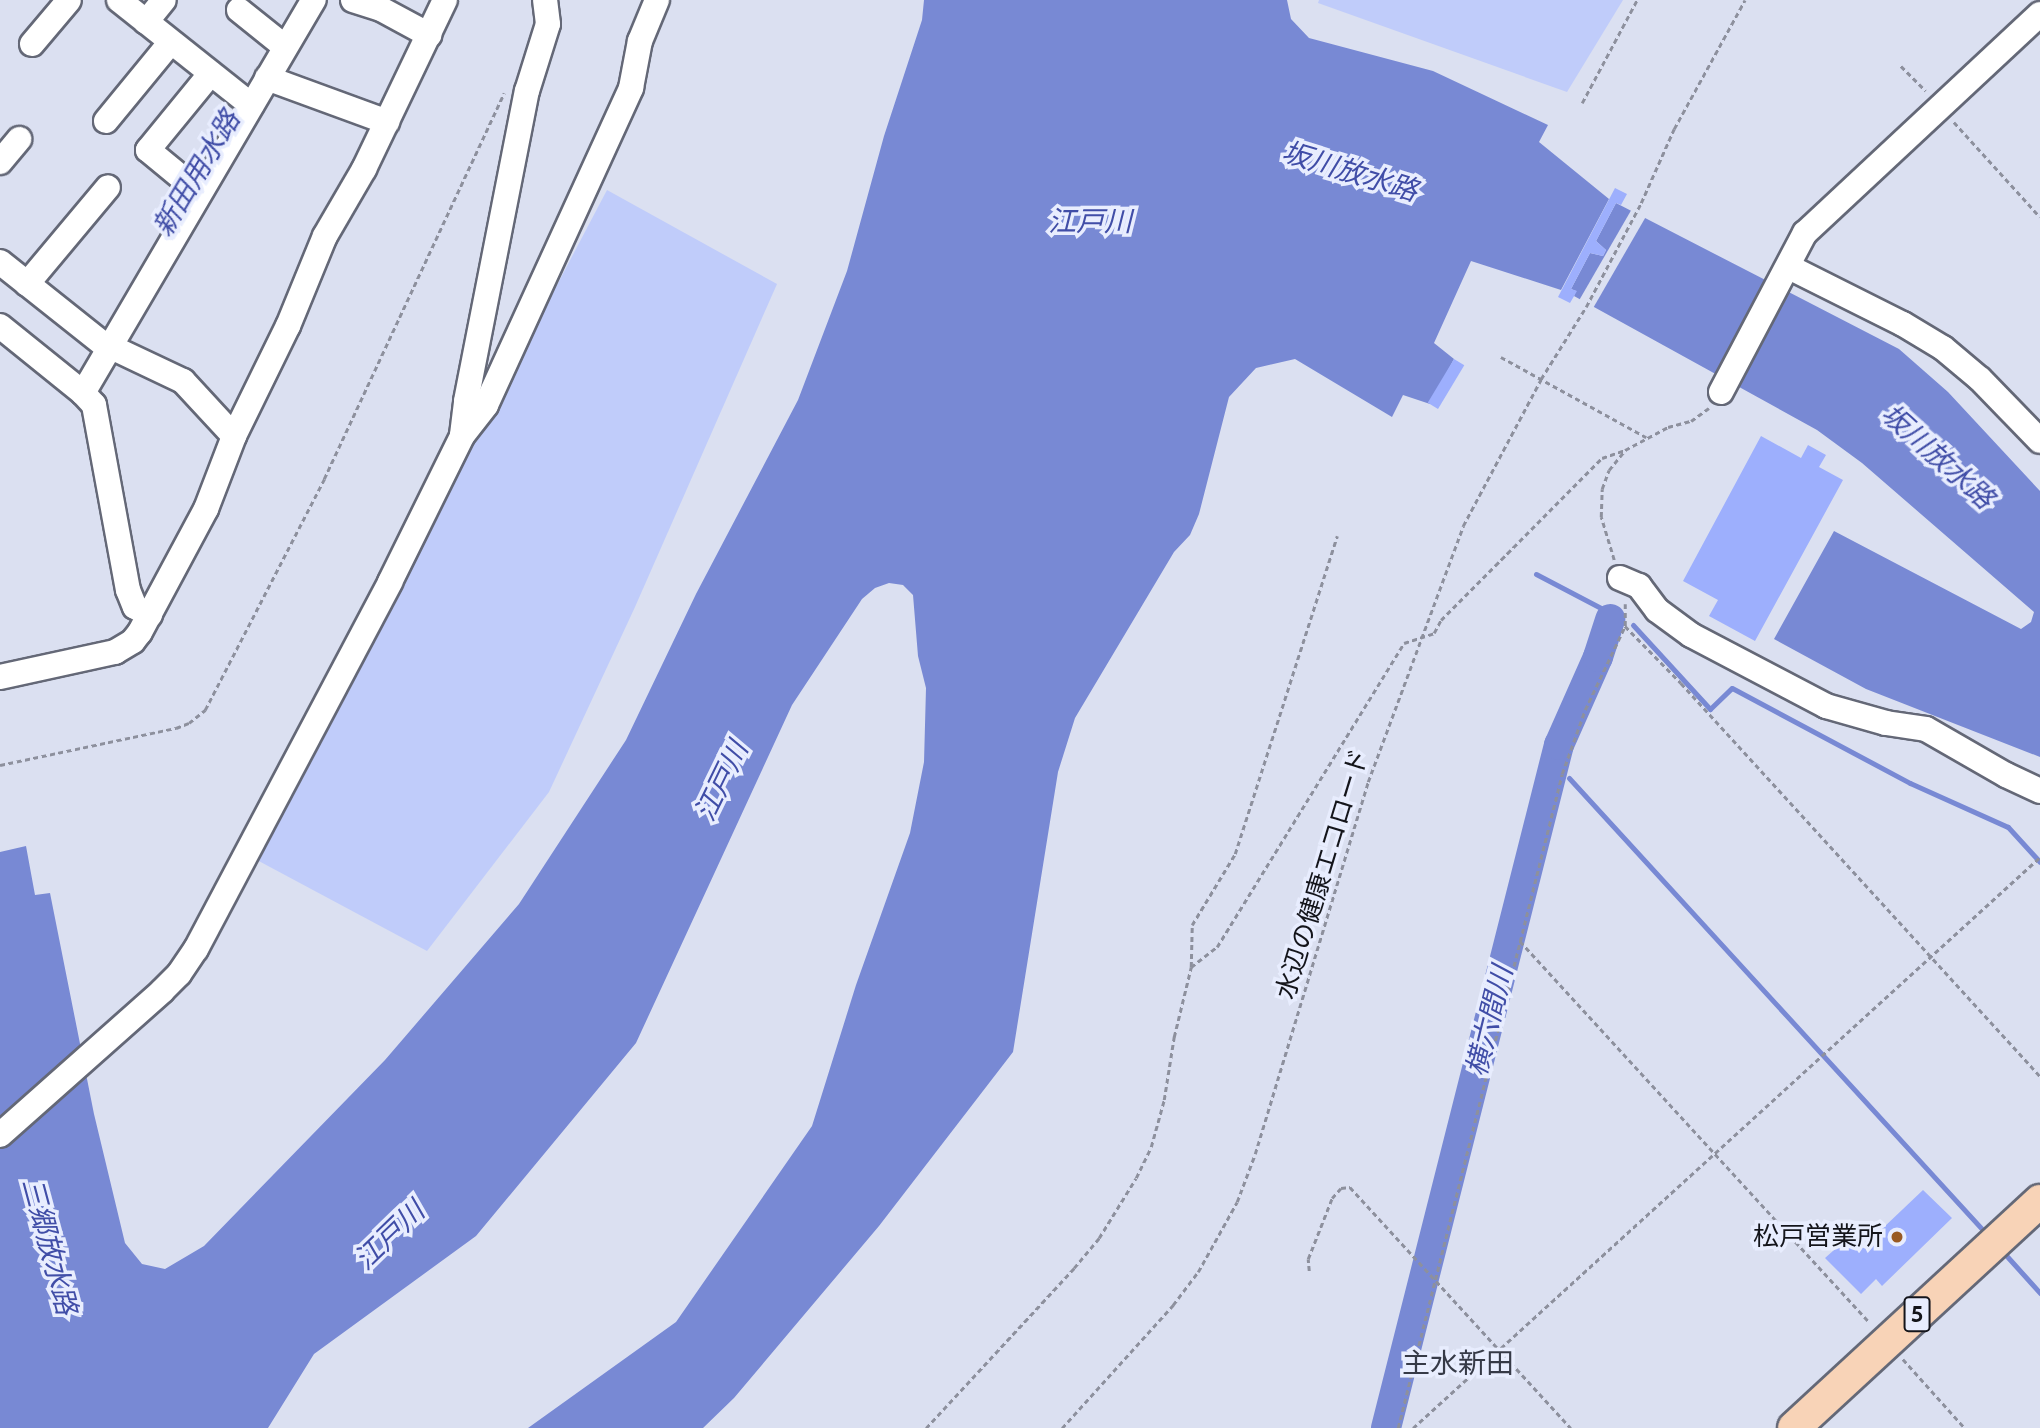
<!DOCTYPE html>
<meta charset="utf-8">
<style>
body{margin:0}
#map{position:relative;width:2040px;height:1428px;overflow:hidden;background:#dbe0f1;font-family:Cabin,"Noto Sans JP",sans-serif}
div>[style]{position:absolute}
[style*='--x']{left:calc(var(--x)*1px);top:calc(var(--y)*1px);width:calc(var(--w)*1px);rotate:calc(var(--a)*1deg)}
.green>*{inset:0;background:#c0ccfa}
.water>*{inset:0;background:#7889d4}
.pier>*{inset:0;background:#dbe0f1;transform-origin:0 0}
.stream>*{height:5px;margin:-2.5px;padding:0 2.5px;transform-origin:2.5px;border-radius:2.5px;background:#7889d4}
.river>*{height:30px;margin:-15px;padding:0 15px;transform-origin:15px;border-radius:15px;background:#7889d4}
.building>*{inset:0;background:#9daffd;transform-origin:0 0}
.path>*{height:2.5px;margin-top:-1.25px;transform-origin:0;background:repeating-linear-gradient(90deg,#8d909d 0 5px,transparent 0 8.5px)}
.roads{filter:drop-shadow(2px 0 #646877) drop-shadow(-2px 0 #646877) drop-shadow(0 2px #646877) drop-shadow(0 -2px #646877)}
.minor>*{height:24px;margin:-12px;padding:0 12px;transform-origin:12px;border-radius:12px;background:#fff}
.major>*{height:32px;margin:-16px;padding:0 16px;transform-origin:16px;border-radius:16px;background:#f8d3b7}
.dots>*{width:19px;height:19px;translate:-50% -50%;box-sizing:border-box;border:4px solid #e8edfe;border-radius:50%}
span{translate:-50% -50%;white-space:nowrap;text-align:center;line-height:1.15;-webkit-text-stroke:7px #e8edfe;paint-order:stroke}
.shield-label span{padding:2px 5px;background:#e8edfe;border:2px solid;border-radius:5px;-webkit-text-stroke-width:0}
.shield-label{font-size:24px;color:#14151b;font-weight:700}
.street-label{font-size:26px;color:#14151b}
.poi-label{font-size:26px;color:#14151b}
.right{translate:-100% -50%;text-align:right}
.water-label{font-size:28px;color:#404da7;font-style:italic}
.neighbourhood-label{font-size:28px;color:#363a47}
</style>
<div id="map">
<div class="green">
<div style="clip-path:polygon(1319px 0,1623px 0,1567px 92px,1318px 3px)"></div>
<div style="clip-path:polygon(607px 190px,777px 284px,635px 607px,549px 792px,427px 951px,255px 859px)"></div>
</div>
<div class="water">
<div style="clip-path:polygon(924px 0,1287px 0,1291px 19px,1309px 38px,1433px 71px,1548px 125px,1539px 142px,1609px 199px,1561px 290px,1471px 261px,1434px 343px,1454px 359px,1430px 404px,1403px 395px,1392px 417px,1295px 359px,1256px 368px,1229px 397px,1199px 514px,1190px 535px,1174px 552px,1075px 718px,1058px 772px,1013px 1052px,879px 1226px,734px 1398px,703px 1428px,528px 1428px,676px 1322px,812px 1126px,856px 985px,910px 833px,924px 762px,926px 688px,918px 656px,913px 595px,903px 585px,889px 583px,875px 588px,862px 599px,792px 705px,636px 1043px,476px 1236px,314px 1354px,268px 1428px,0 1428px,0 852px,26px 846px,35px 895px,50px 893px,94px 1114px,125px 1243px,142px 1264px,165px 1269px,204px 1246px,385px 1060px,519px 904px,626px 740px,696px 594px,798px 400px,847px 271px,884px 136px,922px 20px)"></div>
<div style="clip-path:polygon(1616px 203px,1899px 349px,1948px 392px,2040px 491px,2040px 757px,1866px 689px,1774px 639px,1834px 531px,2021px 629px,2031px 622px,2034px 612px,1862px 463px,1817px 430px,1574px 296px,1576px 291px,1571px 289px,1590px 253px,1603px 256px,1606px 250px,1596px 241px)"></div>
</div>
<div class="pier">
<div style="left:1633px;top:207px;width:16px;height:110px;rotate:30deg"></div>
</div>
<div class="stream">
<div style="--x:1536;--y:574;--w:90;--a:27.7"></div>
<div style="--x:1633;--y:625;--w:114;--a:47.5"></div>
<div style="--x:1710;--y:709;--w:30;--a:-44"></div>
<div style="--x:1732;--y:688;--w:202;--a:28.1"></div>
<div style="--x:1910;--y:783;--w:107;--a:24.2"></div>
<div style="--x:2008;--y:827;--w:47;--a:47.6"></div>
<div style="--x:1569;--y:778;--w:612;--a:47.52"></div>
<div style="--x:2004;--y:1253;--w:54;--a:48"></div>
</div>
<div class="river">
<div style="--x:1386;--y:1428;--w:705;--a:-75.79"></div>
<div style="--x:1559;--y:745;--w:96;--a:-66.1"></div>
<div style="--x:1598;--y:657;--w:40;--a:-72"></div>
</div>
<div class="building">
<div style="clip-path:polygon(1615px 188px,1627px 194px,1621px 205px,1616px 203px,1596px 241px,1606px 250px,1603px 256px,1590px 253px,1571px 289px,1577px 291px,1570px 303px,1558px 297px)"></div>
<div style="left:1454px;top:359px;width:12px;height:51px;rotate:31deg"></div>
<div style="clip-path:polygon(1761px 436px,1801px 458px,1808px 445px,1826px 455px,1819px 467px,1843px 480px,1755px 641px,1709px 616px,1718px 600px,1683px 581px)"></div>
<div style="clip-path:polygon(1923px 1190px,1952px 1218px,1882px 1286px,1876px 1279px,1861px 1294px,1825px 1258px,1851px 1235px,1863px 1247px)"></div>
</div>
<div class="path">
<div style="--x:1901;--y:66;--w:35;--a:45"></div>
<div style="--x:1582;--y:103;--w:117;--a:-61.9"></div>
<div style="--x:1954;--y:122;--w:128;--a:47.8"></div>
<div style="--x:1501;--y:357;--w:166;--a:28.9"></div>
<div style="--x:1614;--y:560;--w:45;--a:-106.8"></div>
<div style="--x:1601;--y:517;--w:28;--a:-88"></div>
<div style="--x:1602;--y:489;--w:20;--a:-70"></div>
<div style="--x:1609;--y:470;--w:26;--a:-51"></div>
<div style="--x:1625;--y:450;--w:49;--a:-28.1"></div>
<div style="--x:1668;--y:427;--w:24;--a:-15"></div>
<div style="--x:1691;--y:421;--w:22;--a:-36"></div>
<div style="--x:1625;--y:626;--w:80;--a:45.5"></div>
<div style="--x:1681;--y:683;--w:532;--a:47.59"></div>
<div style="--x:0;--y:765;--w:180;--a:-11.9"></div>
<div style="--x:176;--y:728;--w:14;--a:-21"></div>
<div style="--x:189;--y:723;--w:21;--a:-39"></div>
<div style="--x:205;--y:710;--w:260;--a:-62.7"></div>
<div style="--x:324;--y:479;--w:426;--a:-65"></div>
<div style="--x:1520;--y:941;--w:518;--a:47.5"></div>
<div style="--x:1191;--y:967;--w:33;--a:-38"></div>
<div style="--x:1217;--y:947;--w:357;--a:-58.4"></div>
<div style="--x:1404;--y:643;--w:32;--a:-18"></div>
<div style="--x:1434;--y:633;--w:15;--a:-62"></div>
<div style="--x:1441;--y:620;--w:228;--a:-45.2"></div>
<div style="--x:1602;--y:458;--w:24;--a:-19"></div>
<div style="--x:1309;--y:1271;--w:12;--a:-95"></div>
<div style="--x:1308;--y:1259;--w:66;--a:-68.5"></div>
<div style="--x:1332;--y:1198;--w:13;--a:-48"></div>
<div style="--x:1341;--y:1188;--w:9;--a:-6"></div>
<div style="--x:1350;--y:1187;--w:327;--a:47.5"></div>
<div style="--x:1903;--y:1359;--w:93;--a:48.1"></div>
<div style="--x:926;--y:1428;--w:218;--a:-47.2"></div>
<div style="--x:1074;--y:1268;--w:39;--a:-50"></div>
<div style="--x:1099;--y:1238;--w:70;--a:-58.3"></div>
<div style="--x:1136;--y:1178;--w:34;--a:-64"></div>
<div style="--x:1151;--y:1147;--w:49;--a:-74.5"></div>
<div style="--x:1164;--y:1100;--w:64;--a:-81"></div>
<div style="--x:1174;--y:1037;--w:72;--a:-76.3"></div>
<div style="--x:1191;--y:967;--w:42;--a:-88.6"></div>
<div style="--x:1192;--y:925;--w:83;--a:-58.8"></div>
<div style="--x:1235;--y:854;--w:334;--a:-72.2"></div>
<div style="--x:1062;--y:1428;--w:166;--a:-47.9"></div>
<div style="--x:1173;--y:1305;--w:41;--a:-52.9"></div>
<div style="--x:1198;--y:1272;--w:80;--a:-60.9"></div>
<div style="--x:1237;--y:1202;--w:51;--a:-69.4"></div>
<div style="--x:1255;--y:1154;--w:389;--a:-73.1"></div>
<div style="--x:1368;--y:782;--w:273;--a:-69.6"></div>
<div style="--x:1463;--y:526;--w:166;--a:-62"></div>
<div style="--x:1541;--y:379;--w:85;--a:-58"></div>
<div style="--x:1586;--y:307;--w:118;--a:-62.1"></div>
<div style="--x:1641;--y:203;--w:81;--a:-66"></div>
<div style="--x:1674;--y:129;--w:147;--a:-61.2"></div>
<div style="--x:1398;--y:1428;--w:674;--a:-75.92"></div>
<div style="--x:1562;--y:774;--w:68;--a:-70.2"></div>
<div style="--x:1585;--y:710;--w:93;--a:-64.5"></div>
<div style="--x:1625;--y:626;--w:22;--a:-90"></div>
<div style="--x:1413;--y:1428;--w:848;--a:-42.32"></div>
</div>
<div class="roads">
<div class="minor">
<div style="--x:119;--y:0;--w:169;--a:38.5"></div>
<div style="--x:353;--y:0;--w:29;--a:18"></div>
<div style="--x:381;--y:9;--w:55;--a:28.4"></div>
<div style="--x:239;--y:10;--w:59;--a:38.8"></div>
<div style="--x:146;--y:22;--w:28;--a:-51"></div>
<div style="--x:32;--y:44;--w:57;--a:-49.9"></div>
<div style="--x:267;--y:78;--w:128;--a:20.1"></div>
<div style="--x:106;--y:121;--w:102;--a:-50.6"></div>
<div style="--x:0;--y:162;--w:30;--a:-50"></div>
<div style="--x:199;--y:192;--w:66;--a:-140.5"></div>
<div style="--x:148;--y:150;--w:99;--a:-50.7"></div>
<div style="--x:0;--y:262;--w:138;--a:38.5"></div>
<div style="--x:1789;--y:267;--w:127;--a:26.6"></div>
<div style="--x:1903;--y:324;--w:47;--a:31"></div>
<div style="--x:1943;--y:348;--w:48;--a:40"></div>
<div style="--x:1980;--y:379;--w:86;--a:45.9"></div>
<div style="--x:27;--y:284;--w:126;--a:-50.1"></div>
<div style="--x:0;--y:326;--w:107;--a:38.9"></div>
<div style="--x:83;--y:393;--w:16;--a:47"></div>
<div style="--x:94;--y:405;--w:188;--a:79.6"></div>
<div style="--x:128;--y:590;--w:18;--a:68"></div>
<div style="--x:135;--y:607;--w:17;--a:28"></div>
<div style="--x:109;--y:346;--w:82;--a:25.3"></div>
<div style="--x:183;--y:381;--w:75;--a:47.2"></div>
<div style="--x:1721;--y:392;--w:180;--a:-62.2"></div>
<div style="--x:1805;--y:233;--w:321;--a:-43"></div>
<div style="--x:83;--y:393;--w:456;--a:-59.6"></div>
<div style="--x:462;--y:435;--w:34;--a:-83"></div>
<div style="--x:466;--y:401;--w:316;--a:-78.9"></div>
<div style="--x:527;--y:91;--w:70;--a:-72.6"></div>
<div style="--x:548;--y:24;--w:24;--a:-97"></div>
<div style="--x:1620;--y:578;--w:21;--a:23"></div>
<div style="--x:1639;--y:586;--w:30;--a:53"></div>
<div style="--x:1657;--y:610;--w:42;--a:36.3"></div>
<div style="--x:1691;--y:635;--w:153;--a:27.7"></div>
<div style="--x:1826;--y:706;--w:62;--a:15.8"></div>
<div style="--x:1886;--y:723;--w:40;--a:8.5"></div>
<div style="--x:1926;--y:729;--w:92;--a:29.9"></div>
<div style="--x:2006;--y:775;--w:38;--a:25"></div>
<div style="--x:0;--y:677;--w:118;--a:-12.3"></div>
<div style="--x:115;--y:652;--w:21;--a:-31"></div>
<div style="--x:133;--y:641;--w:11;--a:-52"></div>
<div style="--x:140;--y:632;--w:140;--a:-61.8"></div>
<div style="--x:206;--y:509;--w:78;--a:-69"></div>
<div style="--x:234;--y:436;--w:123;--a:-63.9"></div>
<div style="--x:288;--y:326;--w:97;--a:-67.7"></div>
<div style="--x:325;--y:236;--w:78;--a:-59.8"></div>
<div style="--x:364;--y:169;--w:187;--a:-64.4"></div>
<div style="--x:0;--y:1135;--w:217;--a:-41.6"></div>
<div style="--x:162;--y:991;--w:24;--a:-45"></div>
<div style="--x:179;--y:974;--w:30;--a:-56"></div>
<div style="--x:196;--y:949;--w:415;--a:-62.1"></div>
<div style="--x:390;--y:582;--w:163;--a:-63.7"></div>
<div style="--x:462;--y:436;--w:39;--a:-52"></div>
<div style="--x:486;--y:405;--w:349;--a:-65.4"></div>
<div style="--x:631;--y:88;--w:48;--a:-79.2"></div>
<div style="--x:640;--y:41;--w:44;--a:-67.5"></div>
</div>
<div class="major">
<div style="--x:1794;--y:1428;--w:335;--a:-42.7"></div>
</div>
</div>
<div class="dots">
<div style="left:1897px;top:1237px;background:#995a23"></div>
</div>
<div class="shield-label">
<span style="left:1917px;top:1314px">5</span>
</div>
<div class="street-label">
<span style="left:1323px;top:874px;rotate:-73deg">水辺の健康エコロード</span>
</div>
<div class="poi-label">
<span class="right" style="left:1883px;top:1237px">松戸営業所</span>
</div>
<div class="water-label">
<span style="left:1350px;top:171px;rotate:17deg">坂川放水路</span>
<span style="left:196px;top:173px;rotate:-59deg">新田用水路</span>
<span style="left:1090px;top:221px">江戸川</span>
<span style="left:1938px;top:456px;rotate:42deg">坂川放水路</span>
<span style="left:721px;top:781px;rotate:-64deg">江戸川</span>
<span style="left:1489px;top:1021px;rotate:-76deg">横六間川</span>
<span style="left:389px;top:1235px;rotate:-44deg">江戸川</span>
<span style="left:50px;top:1246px;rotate:75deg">三郷放水路</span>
</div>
<div class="neighbourhood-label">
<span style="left:1458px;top:1363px">主水新田</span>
</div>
</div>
